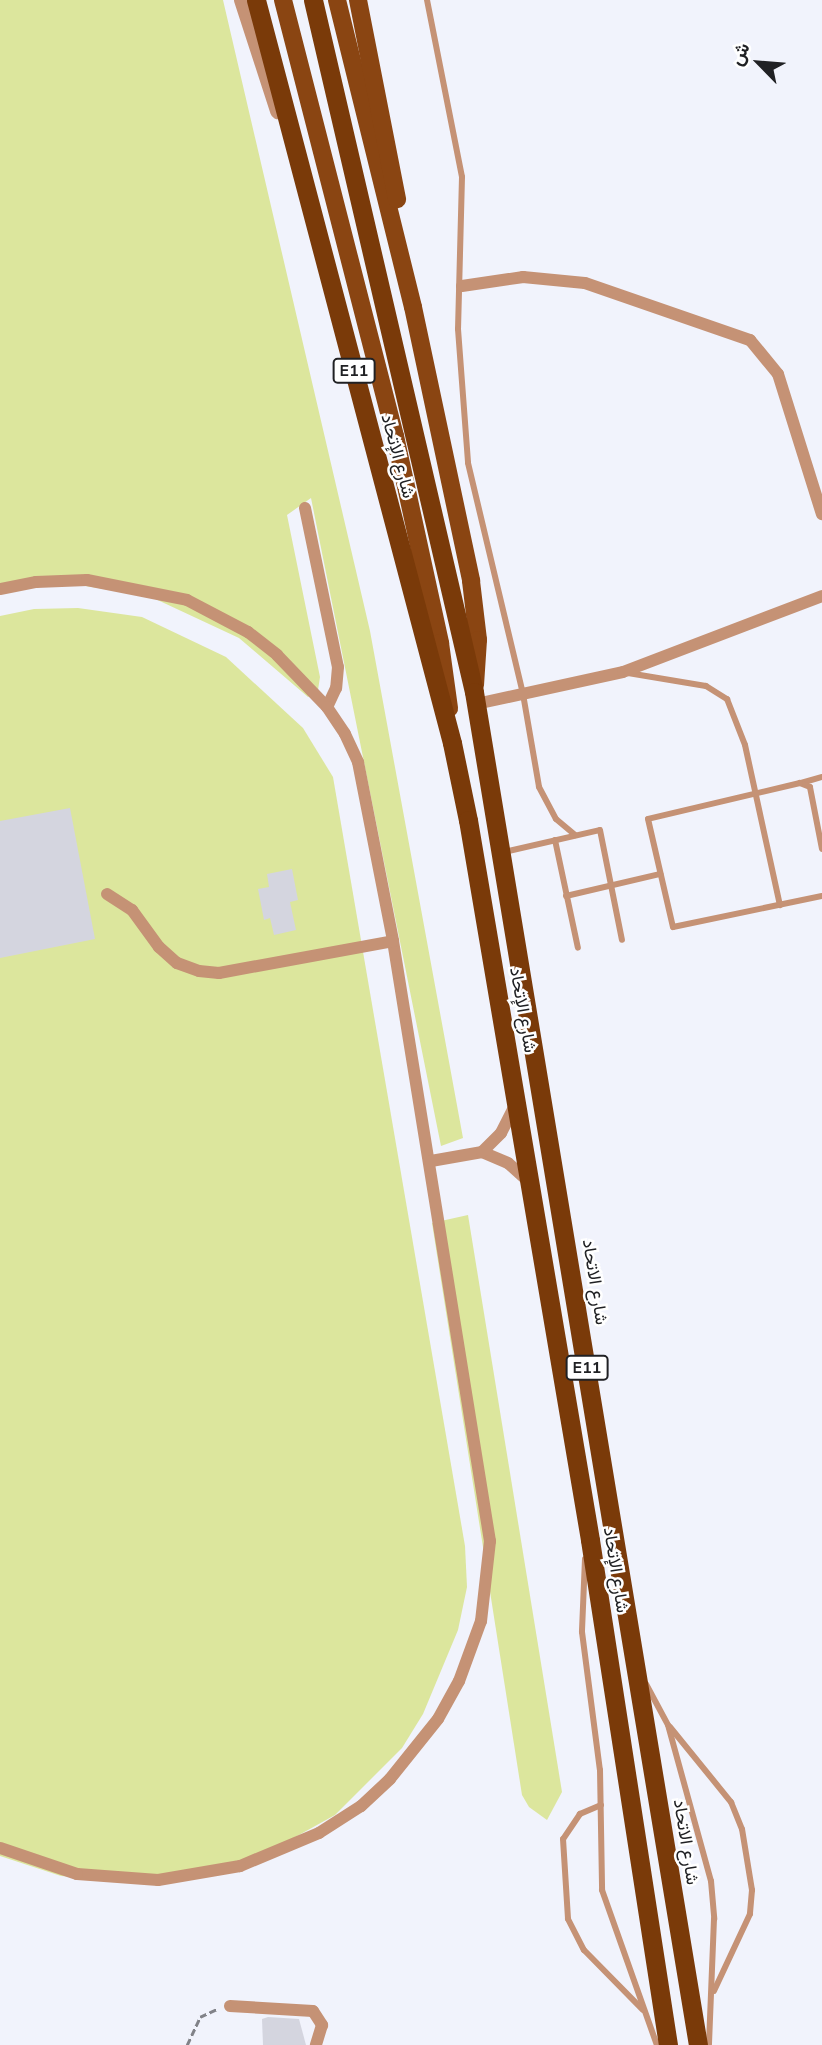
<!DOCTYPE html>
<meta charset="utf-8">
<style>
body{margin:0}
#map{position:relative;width:822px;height:2045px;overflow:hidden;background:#f1f3fc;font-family:"Nunito Sans",Vazirmatn,sans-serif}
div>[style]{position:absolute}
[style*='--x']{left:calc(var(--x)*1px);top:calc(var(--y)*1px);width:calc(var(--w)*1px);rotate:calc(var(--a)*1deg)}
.green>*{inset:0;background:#dce69d}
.building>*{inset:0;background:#d4d5df}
.path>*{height:2.5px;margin-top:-1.25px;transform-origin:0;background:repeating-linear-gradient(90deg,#818288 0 7px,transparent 0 10.5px)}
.service>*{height:6px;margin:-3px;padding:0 3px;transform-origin:3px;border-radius:3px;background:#c59275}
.minor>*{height:12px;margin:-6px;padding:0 6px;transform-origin:6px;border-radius:6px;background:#c59275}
.tertiary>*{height:16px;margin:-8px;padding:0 8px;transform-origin:8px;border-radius:8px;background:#c59275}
.primary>*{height:18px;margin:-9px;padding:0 9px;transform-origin:9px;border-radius:9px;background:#8a4512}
.trunk>*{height:19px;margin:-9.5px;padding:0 9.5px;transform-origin:9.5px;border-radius:9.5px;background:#7a3a09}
span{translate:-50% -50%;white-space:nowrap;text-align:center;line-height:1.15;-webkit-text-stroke:5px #fff;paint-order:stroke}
.shield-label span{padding:2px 5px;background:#fff;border:2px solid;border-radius:5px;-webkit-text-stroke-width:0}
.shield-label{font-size:16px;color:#202124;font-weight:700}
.street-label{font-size:18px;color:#202124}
.north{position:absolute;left:724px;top:28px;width:70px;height:70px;-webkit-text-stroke:5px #fff;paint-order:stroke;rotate:295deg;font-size:19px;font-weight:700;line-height:28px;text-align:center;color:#202124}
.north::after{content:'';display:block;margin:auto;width:24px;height:32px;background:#202124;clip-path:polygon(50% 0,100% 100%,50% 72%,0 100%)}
</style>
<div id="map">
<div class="green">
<div style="clip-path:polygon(0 0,223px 0,370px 631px,463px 1138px,441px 1146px,311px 498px,287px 515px,320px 677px,318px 690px,308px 697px,239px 638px,149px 596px,79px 585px,31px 586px,0 593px)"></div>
<div style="clip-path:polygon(78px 608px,142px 617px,226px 657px,303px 728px,333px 777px,465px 1546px,467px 1587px,458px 1630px,423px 1714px,402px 1748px,335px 1815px,261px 1856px,132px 1882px,61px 1876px,0 1856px,0 616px,34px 609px)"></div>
<div style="clip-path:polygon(468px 1215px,562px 1792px,547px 1820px,529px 1807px,522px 1795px,432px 1223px)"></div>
</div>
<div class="building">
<div style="clip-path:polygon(70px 808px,95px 939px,0 958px,0 821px)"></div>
<div style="clip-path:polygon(292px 869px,298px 900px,290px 902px,296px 930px,274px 935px,270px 918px,264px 920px,258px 889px,269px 887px,267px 874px)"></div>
<div style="clip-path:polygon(268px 2017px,299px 2019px,306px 2045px,263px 2045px,262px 2019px)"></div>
</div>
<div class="path">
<div style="--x:187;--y:2045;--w:31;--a:-65"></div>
<div style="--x:200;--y:2017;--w:19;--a:-25"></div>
</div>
<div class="service">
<div style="--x:427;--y:0;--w:180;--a:78.8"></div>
<div style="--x:462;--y:177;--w:152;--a:91.5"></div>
<div style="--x:458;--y:329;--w:134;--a:85.7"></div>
<div style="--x:468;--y:463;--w:237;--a:76.6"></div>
<div style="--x:523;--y:694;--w:94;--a:80.2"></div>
<div style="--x:539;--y:787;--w:36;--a:62"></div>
<div style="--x:556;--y:819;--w:25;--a:40"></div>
<div style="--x:628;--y:673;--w:79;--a:9.5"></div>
<div style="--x:706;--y:686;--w:25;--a:32"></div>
<div style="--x:727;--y:699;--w:49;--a:68.6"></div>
<div style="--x:745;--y:745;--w:164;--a:77.7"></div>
<div style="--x:801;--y:783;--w:22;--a:-16"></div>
<div style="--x:555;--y:840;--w:110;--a:78"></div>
<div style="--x:822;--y:849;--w:63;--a:-101"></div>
<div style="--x:810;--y:787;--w:11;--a:-158"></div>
<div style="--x:800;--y:783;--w:156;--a:166.7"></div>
<div style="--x:648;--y:819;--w:111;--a:77"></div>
<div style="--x:673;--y:927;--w:152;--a:-11.8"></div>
<div style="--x:504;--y:852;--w:98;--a:-12.9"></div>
<div style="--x:600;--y:830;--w:112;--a:78.7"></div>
<div style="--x:566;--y:896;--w:97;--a:-13.2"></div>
<div style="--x:585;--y:1559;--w:73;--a:92.4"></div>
<div style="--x:582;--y:1632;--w:139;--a:82.6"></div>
<div style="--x:600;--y:1770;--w:120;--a:89"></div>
<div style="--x:602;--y:1890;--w:164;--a:70.5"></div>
<div style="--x:646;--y:1684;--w:47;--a:61.8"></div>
<div style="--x:668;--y:1725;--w:162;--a:74.6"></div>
<div style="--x:711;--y:1881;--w:38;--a:85"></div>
<div style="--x:714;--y:1919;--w:126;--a:92.3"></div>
<div style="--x:670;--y:1727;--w:97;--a:50.9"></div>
<div style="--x:731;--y:1802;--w:29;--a:68"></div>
<div style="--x:742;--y:1829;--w:62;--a:80.7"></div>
<div style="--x:752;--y:1890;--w:24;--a:95"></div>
<div style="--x:750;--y:1914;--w:85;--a:115.1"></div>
<div style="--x:601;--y:1805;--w:23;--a:157"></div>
<div style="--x:580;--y:1814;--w:30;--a:124"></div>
<div style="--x:563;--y:1839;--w:80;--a:86.4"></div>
<div style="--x:568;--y:1919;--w:35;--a:63"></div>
<div style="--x:584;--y:1950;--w:84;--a:45.5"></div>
</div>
<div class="minor">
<div style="--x:462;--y:286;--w:62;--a:-8.4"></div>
<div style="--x:523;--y:277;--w:62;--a:5.5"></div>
<div style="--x:585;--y:283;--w:175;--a:19.1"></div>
<div style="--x:750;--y:340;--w:44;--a:50.5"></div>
<div style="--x:778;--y:374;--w:147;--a:72.6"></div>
<div style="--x:305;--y:508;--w:162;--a:78.3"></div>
<div style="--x:338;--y:667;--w:21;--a:95"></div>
<div style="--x:336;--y:688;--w:21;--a:115"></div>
<div style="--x:0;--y:589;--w:37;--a:-11"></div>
<div style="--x:36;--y:582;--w:51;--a:-2.2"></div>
<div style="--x:87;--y:580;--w:102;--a:11.3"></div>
<div style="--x:187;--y:600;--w:69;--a:27.7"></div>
<div style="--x:248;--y:632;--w:37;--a:38"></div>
<div style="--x:277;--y:655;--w:72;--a:46.1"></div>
<div style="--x:327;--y:707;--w:32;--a:56"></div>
<div style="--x:345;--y:734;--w:31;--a:65"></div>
<div style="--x:358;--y:762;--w:182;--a:78.9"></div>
<div style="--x:393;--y:941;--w:608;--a:80.82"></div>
<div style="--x:490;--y:1541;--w:81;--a:96.4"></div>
<div style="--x:481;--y:1621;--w:64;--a:110.1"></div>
<div style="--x:459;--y:1681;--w:43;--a:118.9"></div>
<div style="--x:438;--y:1719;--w:77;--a:128.7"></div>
<div style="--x:390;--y:1779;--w:40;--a:137"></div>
<div style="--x:361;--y:1806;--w:50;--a:147.3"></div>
<div style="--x:319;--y:1833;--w:86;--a:157.3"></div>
<div style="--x:240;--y:1866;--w:83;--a:170.3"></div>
<div style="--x:158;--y:1880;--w:81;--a:-175.8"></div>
<div style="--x:77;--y:1874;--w:81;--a:-161.3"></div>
<div style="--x:476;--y:704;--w:150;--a:-12.3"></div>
<div style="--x:623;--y:672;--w:213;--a:-20.9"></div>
<div style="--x:107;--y:894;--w:30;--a:33"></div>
<div style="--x:132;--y:910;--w:46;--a:53.9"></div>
<div style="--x:159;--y:947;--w:24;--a:42"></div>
<div style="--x:177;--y:963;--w:23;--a:20"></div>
<div style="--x:199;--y:971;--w:20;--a:6"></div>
<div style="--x:219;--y:973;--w:177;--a:-10.4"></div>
<div style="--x:482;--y:1152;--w:28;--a:23"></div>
<div style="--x:508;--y:1163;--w:27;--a:42"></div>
<div style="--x:431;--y:1161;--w:52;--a:-10"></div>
<div style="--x:482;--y:1152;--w:27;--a:-45"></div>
<div style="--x:501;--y:1133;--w:33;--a:-63"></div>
<div style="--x:230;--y:2006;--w:83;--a:3.4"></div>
<div style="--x:313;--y:2011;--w:17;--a:57"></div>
<div style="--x:322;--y:2025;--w:21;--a:107"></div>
</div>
<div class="tertiary">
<div style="--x:242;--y:0;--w:117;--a:72"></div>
</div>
<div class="primary">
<div style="--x:283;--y:0;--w:450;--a:75.6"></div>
<div style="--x:395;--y:436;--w:212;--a:77.7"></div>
<div style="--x:440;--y:643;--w:66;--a:82.1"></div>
<div style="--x:337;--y:0;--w:316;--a:76.1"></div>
<div style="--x:413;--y:307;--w:280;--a:78"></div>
<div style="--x:471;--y:581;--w:59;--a:83.2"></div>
<div style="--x:478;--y:640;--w:45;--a:93.8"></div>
<div style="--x:358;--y:0;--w:203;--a:78.9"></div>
</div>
<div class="trunk">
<div style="--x:256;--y:0;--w:768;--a:75.22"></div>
<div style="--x:452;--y:743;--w:79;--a:78.3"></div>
<div style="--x:468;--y:820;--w:730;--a:80.38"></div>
<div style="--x:590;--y:1540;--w:511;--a:81.22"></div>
<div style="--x:313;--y:0;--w:710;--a:76.9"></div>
<div style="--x:474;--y:692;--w:1371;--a:80.6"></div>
</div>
<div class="shield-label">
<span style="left:354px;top:371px">E11</span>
<span style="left:587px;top:1368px">E11</span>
</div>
<div class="street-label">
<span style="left:398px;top:456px;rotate:75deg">شارع الإتحاد</span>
<span style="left:523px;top:1010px;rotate:80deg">شارع الإتحاد</span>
<span style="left:595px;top:1282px;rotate:81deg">شارع الاتحاد</span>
<span style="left:616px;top:1570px;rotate:81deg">شارع الإتحاد</span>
<span style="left:686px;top:1842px;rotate:81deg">شارع الاتحاد</span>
</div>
<div class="north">ش</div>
</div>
